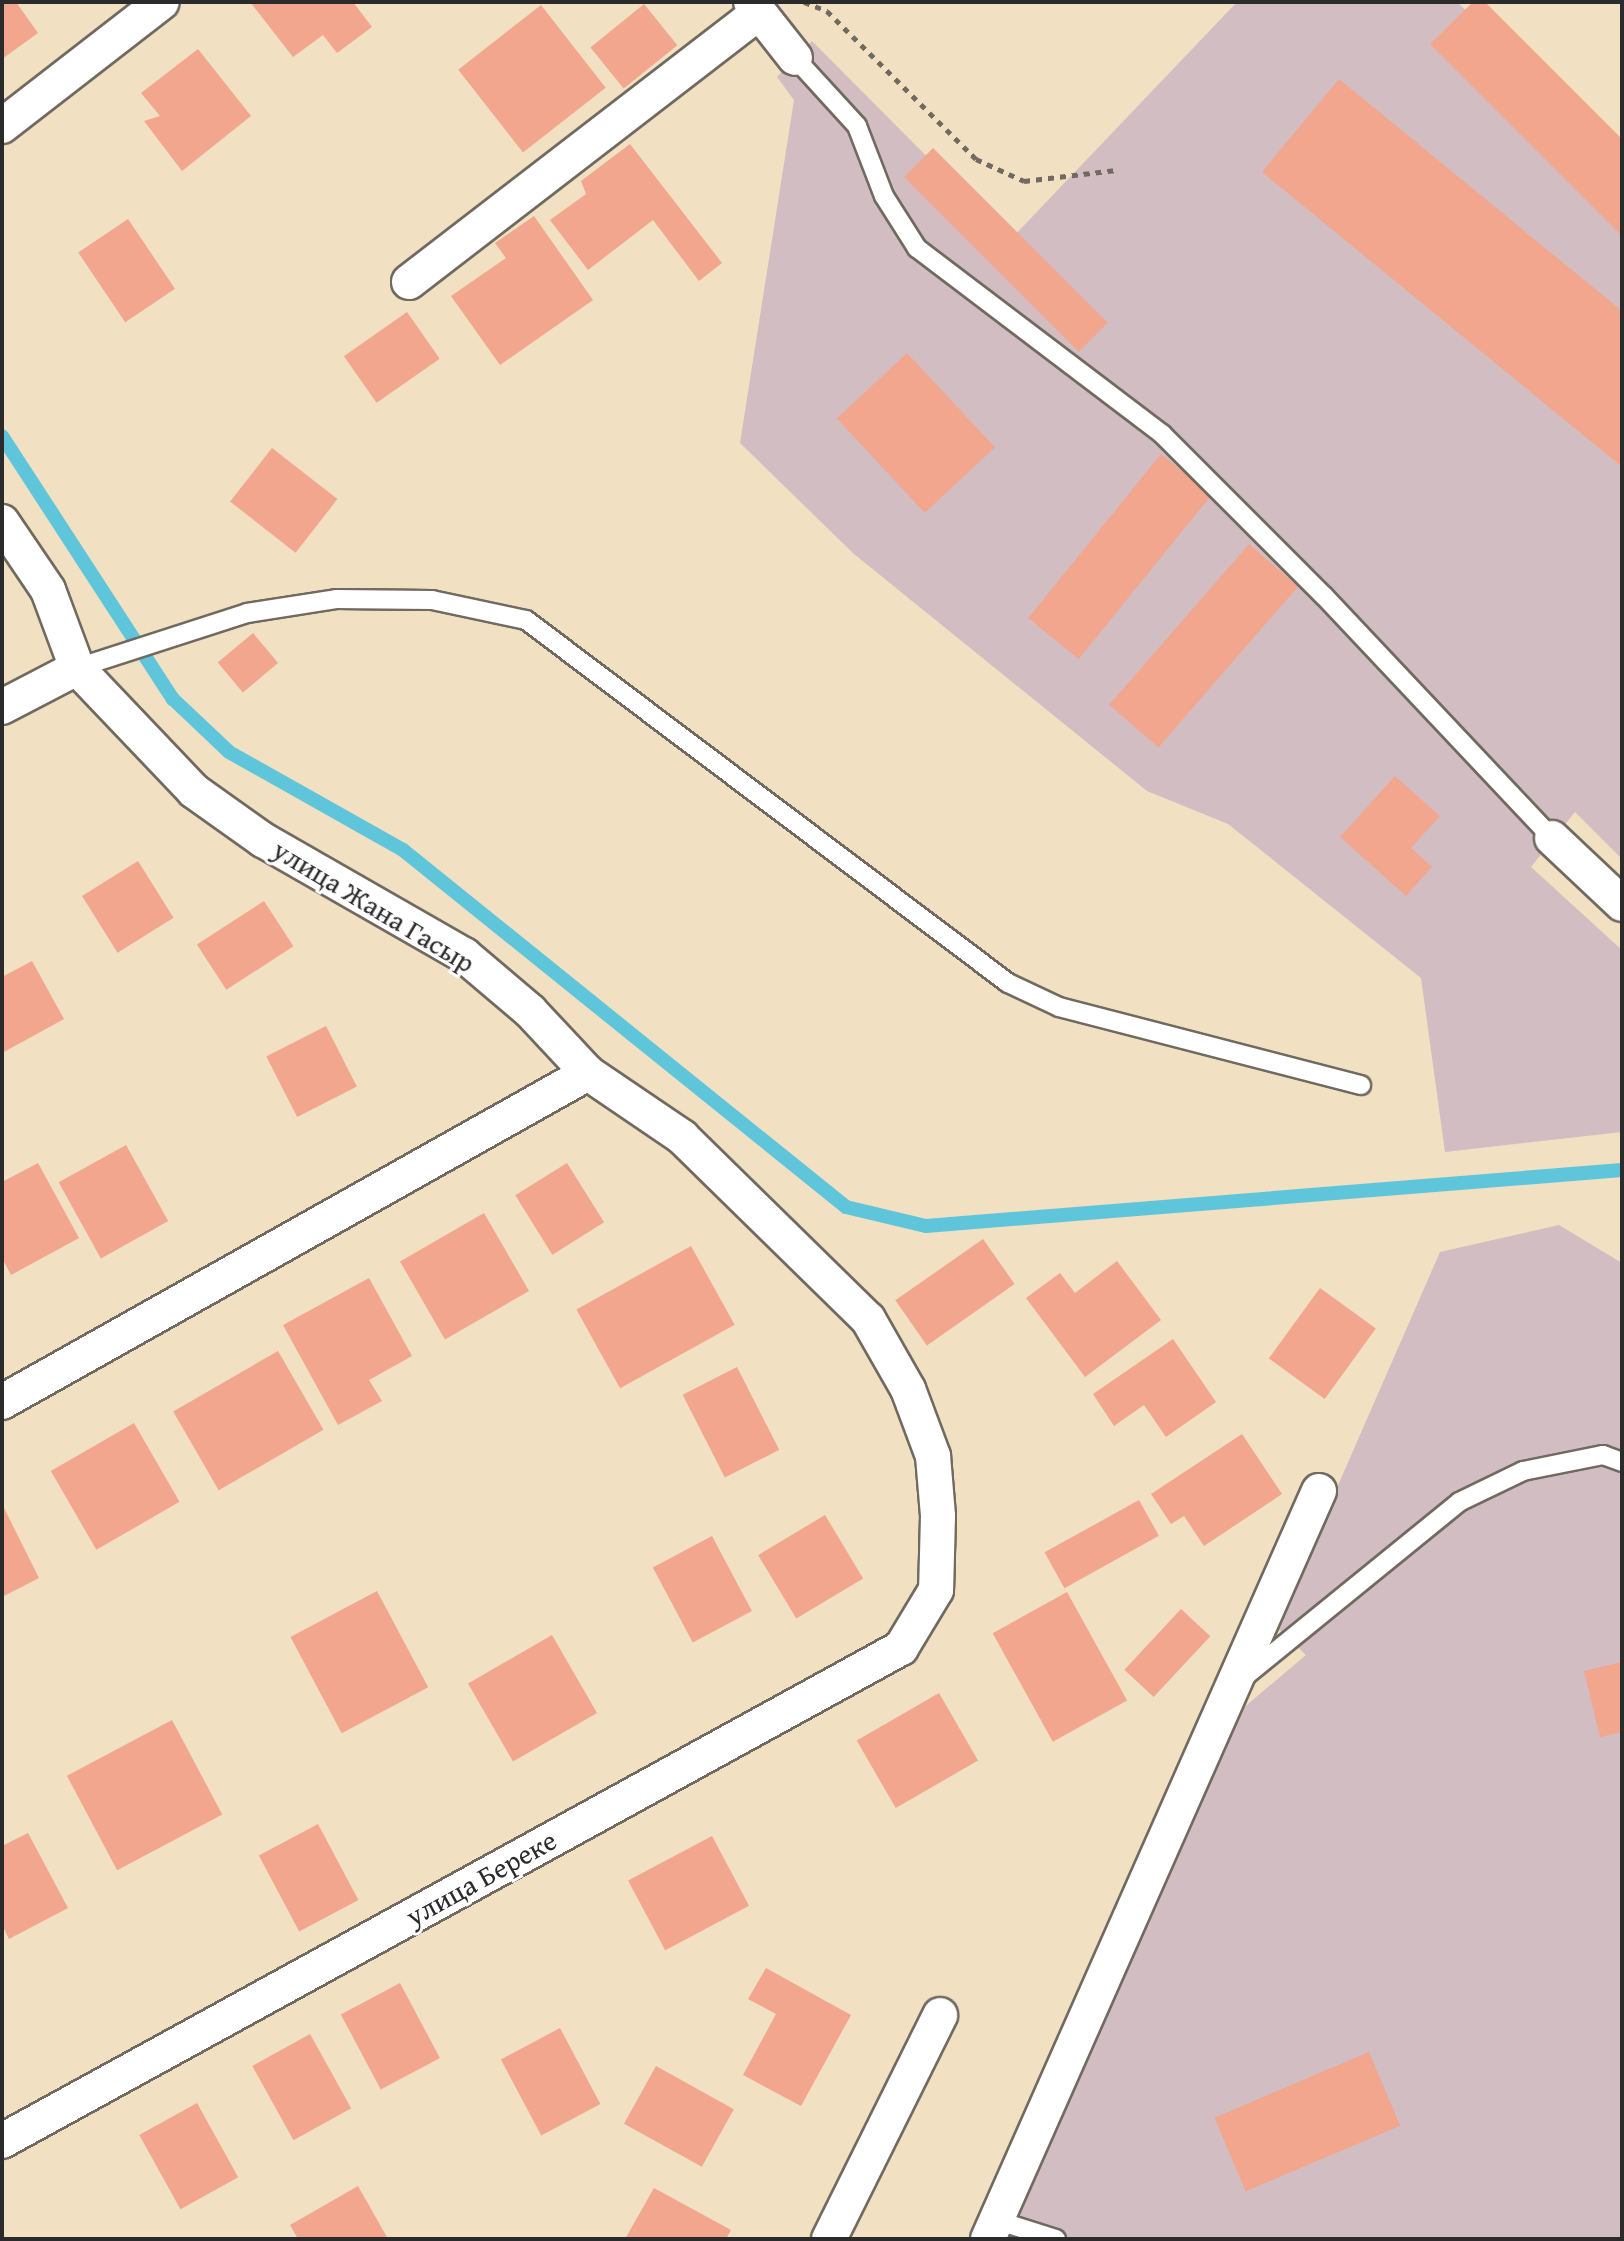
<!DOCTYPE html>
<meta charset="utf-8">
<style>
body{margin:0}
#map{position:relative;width:1624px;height:2241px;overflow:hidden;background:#f1e0c2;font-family:"Gentium Book Plus",serif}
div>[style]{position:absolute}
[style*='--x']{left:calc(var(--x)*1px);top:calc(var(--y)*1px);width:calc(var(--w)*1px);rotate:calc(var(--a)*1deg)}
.industrial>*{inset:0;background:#d2bec2}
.stream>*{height:14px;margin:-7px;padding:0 7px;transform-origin:7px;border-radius:7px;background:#5ec5da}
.building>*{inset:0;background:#f1a68d;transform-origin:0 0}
.path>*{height:5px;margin-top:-2.5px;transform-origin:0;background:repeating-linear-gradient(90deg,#706a60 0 6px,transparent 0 12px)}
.roads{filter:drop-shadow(2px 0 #706a60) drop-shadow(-2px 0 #706a60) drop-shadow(0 2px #706a60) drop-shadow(0 -2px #706a60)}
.service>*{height:18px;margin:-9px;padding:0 9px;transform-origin:9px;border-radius:9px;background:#fff}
.minor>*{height:34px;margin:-17px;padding:0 17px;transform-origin:17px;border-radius:17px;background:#fff}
span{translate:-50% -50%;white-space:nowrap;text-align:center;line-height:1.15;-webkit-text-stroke:6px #fff;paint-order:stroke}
.street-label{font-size:28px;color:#2b2b2b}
.frame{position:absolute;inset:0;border:4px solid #2b2b2b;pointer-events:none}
</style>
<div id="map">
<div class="industrial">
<div style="clip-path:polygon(1237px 2px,1457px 2px,1622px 157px,1622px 859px,1575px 812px,1531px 867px,1622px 950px,1622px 1132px,1445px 1152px,1421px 978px,1228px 824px,1147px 791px,854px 554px,740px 443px,794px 100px,777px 77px,812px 41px,1010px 240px)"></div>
<div style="clip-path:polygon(1559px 1225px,1622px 1263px,1622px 2239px,1008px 2239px,1242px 1709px,1306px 1655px,1276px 1627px,1440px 1252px)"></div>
</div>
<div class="stream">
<div style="--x:2;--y:436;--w:314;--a:57"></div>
<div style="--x:173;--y:699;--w:77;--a:43.4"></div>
<div style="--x:229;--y:752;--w:200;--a:29.4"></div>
<div style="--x:403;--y:850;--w:569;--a:38.86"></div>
<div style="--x:846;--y:1207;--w:82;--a:13.4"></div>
<div style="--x:926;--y:1226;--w:698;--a:-4.6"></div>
</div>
<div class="building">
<div style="clip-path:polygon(2px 2px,16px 2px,38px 33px,2px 59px)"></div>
<div style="clip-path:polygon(250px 2px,353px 2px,372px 27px,337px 53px,323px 35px,293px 57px)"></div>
<div style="clip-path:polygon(1473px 2px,1485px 2px,1622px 139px,1622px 236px,1430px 44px)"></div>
<div style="left:644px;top:4px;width:53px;height:69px;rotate:51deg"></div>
<div style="left:541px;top:5px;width:105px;height:105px;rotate:52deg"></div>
<div style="clip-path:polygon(198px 49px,251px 116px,182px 171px,144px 121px,160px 116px,141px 93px)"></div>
<div style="clip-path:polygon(1339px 79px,1622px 311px,1622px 467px,1262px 172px)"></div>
<div style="clip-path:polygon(630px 144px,722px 263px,699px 281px,653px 220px,588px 270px,550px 220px,586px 194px,581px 181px)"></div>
<div style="left:933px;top:148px;width:247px;height:41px;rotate:45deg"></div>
<div style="clip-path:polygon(534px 216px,593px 300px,500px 365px,451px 296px,506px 258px,495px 243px)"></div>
<div style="left:128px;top:219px;width:84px;height:60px;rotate:56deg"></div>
<div style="left:407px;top:312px;width:57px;height:77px;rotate:55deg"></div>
<div style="left:907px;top:353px;width:129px;height:96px;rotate:47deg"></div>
<div style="left:272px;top:448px;width:83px;height:68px;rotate:38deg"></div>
<div style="left:1161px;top:454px;width:65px;height:211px;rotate:39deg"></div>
<div style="left:1249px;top:544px;width:65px;height:213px;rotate:41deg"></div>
<div style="left:253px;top:633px;width:39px;height:46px;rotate:50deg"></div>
<div style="clip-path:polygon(1395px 776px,1440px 816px,1411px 848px,1432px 867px,1406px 896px,1340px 837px)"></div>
<div style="left:138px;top:861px;width:67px;height:66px;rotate:58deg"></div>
<div style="left:264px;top:901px;width:54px;height:80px;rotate:57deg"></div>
<div style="clip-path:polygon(32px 961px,64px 1019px,2px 1053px,2px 977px)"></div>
<div style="left:326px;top:1026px;width:68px;height:67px;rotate:63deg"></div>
<div style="left:126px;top:1145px;width:87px;height:77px;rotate:61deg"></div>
<div style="clip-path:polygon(38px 1163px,79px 1238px,11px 1275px,2px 1258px,2px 1182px)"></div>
<div style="left:567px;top:1163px;width:70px;height:61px;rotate:58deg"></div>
<div style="left:484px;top:1213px;width:90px;height:97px;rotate:60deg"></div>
<div style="left:983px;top:1239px;width:55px;height:107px;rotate:55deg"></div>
<div style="left:691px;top:1246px;width:90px;height:131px;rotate:61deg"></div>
<div style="clip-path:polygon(1117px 1261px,1161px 1320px,1085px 1377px,1026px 1298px,1060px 1273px,1075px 1293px)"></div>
<div style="clip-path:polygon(369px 1278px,412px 1356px,369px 1380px,382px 1401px,338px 1425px,283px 1325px)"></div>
<div style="left:1320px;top:1288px;width:69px;height:87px;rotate:36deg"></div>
<div style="clip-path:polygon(1173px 1339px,1216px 1402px,1166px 1437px,1144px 1405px,1114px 1426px,1093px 1394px)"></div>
<div style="left:278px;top:1351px;width:91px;height:121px;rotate:60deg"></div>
<div style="left:737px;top:1367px;width:93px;height:61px;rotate:63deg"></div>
<div style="left:134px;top:1423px;width:91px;height:96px;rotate:60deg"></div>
<div style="clip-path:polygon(1242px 1434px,1282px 1494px,1204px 1546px,1184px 1516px,1171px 1524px,1151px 1494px)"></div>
<div style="left:1139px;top:1500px;width:41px;height:108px;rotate:61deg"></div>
<div style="clip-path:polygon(2px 1504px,39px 1578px,2px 1597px)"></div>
<div style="left:825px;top:1515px;width:74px;height:78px;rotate:59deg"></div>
<div style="left:712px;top:1536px;width:85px;height:67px;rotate:62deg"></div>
<div style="left:377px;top:1591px;width:109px;height:98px;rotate:62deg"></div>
<div style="left:1067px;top:1592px;width:124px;height:85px;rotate:61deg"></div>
<div style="left:1181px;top:1609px;width:40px;height:83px;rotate:43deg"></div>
<div style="left:552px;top:1635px;width:90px;height:97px;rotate:60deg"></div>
<div style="clip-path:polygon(1622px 1662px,1622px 1732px,1600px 1737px,1584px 1671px)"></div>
<div style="left:939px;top:1693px;width:78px;height:95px;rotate:60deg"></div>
<div style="left:172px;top:1720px;width:107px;height:119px;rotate:62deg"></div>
<div style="left:318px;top:1824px;width:86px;height:67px;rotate:62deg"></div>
<div style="clip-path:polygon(28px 1833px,68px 1908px,9px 1939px,2px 1925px,2px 1846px)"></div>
<div style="left:712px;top:1836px;width:79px;height:95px;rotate:62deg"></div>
<div style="clip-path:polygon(766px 1968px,851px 2015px,801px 2106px,743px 2075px,776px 2014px,748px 1999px)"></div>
<div style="left:400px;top:1983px;width:85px;height:67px;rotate:62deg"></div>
<div style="left:560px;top:2028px;width:86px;height:67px;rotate:62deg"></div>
<div style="left:310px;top:2034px;width:85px;height:66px;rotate:61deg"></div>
<div style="left:1369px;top:2052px;width:80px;height:168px;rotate:67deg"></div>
<div style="left:656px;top:2066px;width:89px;height:66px;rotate:29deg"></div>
<div style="left:197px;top:2103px;width:85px;height:66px;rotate:61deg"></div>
<div style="clip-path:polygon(358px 2186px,388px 2239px,298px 2239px,290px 2225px)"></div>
<div style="clip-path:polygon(654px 2188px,731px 2230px,726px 2239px,625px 2239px)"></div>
</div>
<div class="path">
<div style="--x:804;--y:2;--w:25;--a:21"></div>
<div style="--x:827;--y:11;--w:210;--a:44.8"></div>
<div style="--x:976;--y:159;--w:53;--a:24.6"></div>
<div style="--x:1024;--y:181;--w:93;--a:-6.8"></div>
</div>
<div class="roads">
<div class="service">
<div style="--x:795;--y:58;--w:92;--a:47.6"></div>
<div style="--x:857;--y:126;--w:75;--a:68.9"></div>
<div style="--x:884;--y:196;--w:62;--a:57.6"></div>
<div style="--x:917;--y:248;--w:308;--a:37.2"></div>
<div style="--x:1162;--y:434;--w:229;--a:45"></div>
<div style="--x:1324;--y:596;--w:332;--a:46.7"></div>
<div style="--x:77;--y:668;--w:179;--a:-17.9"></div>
<div style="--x:247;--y:613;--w:90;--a:-8.9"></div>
<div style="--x:336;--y:599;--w:96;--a:0.6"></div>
<div style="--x:432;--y:600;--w:96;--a:12"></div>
<div style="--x:526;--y:620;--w:603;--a:36.98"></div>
<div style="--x:1008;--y:983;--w:56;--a:25.2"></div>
<div style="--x:1059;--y:1007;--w:312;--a:14.5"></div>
<div style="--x:1244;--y:1677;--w:277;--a:-39.1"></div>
<div style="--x:1459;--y:1502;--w:71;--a:-25.8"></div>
<div style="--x:1523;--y:1471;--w:82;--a:-11.3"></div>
<div style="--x:1603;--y:1455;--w:20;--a:20"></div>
<div style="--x:996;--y:2220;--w:63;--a:17.6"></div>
</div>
<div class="minor">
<div style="--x:751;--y:2;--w:71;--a:51.8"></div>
<div style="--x:2;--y:126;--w:202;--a:-37.8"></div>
<div style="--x:409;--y:282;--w:442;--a:-37.6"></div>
<div style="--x:2;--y:522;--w:82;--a:55.9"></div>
<div style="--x:48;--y:590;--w:83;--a:69.6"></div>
<div style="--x:77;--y:668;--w:170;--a:46.4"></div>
<div style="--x:194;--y:791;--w:85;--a:35.4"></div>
<div style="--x:263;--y:840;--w:232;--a:29.8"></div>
<div style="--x:464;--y:955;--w:87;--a:40.3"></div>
<div style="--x:530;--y:1011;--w:85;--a:46.9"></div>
<div style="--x:588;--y:1073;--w:114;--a:34.2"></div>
<div style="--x:682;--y:1137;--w:260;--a:44.4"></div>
<div style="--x:868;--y:1319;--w:81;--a:60.3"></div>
<div style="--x:908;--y:1389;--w:72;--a:69.5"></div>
<div style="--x:933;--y:1456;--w:60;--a:85.2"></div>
<div style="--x:938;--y:1516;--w:74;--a:91.5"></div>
<div style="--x:936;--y:1590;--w:68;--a:121.1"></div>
<div style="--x:901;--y:1648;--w:1025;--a:151.26"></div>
<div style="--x:2;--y:707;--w:85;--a:-27.5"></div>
<div style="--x:1552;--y:838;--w:96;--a:43.3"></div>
<div style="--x:2;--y:1402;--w:672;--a:-29.31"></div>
<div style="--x:829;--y:2239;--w:250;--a:-63.6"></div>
<div style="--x:988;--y:2239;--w:818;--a:-66.13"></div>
</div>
</div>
<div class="street-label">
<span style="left:374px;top:906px;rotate:31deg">улица Жана Гасыр</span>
<span style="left:481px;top:1878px;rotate:-29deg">улица Береке</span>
</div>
<div class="frame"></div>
</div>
